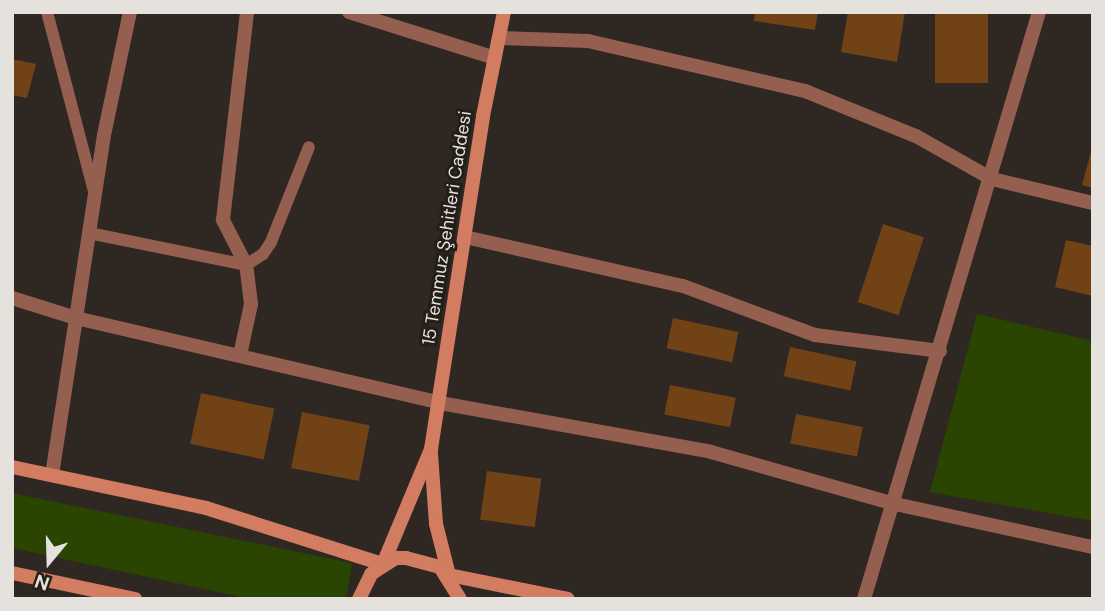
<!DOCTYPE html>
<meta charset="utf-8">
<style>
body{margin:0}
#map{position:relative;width:1105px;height:611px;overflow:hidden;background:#2e2722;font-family:"DM Sans",sans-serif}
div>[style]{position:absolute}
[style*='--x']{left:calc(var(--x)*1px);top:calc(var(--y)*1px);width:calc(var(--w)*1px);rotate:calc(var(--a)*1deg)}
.green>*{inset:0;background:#294501}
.building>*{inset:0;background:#714216;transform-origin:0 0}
.lane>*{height:12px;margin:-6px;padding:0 6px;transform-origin:6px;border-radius:6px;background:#955f4f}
.street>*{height:14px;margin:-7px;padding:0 7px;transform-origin:7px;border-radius:7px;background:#955f4f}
.secondary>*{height:14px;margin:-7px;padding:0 7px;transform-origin:7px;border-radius:7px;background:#d27c62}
span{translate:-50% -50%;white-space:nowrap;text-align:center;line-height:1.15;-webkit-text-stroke:6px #241e19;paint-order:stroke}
.street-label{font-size:18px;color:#e5e1dd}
.frame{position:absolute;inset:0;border:14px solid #e5e1dd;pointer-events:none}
.north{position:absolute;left:14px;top:527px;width:70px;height:70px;-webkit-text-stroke:5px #241e19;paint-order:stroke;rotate:199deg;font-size:19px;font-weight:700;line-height:28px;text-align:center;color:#e5e1dd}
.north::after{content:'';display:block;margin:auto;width:24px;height:32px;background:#e5e1dd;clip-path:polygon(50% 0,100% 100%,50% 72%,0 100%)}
</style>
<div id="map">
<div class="green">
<div style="clip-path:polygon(977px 314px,1093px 341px,1093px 521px,930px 492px)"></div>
<div style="clip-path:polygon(12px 493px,352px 563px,346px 599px,251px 599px,12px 548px)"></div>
</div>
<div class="building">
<div style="clip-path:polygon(755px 12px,818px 12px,815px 30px,754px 21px)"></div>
<div style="clip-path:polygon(848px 12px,905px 12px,897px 62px,841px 52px)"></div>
<div style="left:935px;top:12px;width:53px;height:71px"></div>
<div style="clip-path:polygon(12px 59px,36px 64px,27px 98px,12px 95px)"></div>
<div style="clip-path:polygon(1092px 148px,1093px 148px,1093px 188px,1082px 185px)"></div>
<div style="left:883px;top:224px;width:43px;height:82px;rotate:18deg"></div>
<div style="clip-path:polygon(1066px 240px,1093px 246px,1093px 296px,1055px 287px)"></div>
<div style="left:673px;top:318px;width:67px;height:31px;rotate:12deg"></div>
<div style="left:790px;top:347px;width:68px;height:30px;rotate:12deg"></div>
<div style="left:670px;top:385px;width:67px;height:30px;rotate:11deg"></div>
<div style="left:201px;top:393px;width:75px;height:52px;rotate:12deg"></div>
<div style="left:302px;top:412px;width:69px;height:57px;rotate:11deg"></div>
<div style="left:796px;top:414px;width:68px;height:30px;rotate:11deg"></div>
<div style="left:487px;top:471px;width:55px;height:49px;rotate:8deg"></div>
</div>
<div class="lane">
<div style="--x:47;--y:12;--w:185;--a:75.3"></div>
<div style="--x:89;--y:233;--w:160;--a:11.5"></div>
<div style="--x:246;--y:265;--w:20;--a:-33"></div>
<div style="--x:263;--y:254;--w:14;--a:-56"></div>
<div style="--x:271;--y:242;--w:102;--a:-68.2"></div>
</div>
<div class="street">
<div style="--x:349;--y:12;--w:153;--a:17.5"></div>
<div style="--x:499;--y:38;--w:89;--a:1.9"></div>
<div style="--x:588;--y:41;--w:223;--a:13"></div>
<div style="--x:805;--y:91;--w:120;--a:22.1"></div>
<div style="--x:916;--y:136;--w:87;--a:29.5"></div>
<div style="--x:992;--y:179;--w:104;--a:13.4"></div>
<div style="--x:465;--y:237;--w:223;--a:12.7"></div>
<div style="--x:683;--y:286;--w:141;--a:20.4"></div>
<div style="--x:815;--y:335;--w:126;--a:7.3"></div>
<div style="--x:12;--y:298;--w:67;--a:17.4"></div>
<div style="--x:76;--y:318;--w:374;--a:13.1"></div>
<div style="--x:440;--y:403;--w:275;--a:10.2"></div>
<div style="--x:711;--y:452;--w:191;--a:15.8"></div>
<div style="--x:895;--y:504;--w:203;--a:12.3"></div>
<div style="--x:240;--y:355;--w:52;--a:-77.8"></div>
<div style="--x:251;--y:304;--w:39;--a:-97"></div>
<div style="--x:246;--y:265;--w:51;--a:-117.1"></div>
<div style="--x:223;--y:220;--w:209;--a:-83.4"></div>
<div style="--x:52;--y:475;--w:344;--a:-81.3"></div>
<div style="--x:104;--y:135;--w:126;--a:-78.1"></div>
<div style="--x:864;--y:599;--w:613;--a:-73.4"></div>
</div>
<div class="secondary">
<div style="--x:431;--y:454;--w:70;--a:85.9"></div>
<div style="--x:436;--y:524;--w:53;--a:75.7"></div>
<div style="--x:12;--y:467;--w:198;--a:11.9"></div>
<div style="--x:206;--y:508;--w:186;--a:17.6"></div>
<div style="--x:383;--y:564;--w:125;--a:-67.3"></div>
<div style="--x:431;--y:449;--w:337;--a:-81.1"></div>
<div style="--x:483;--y:116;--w:106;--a:-78.6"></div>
<div style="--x:12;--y:573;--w:126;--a:11.9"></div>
<div style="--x:449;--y:575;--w:121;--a:11.4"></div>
<div style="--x:359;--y:599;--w:28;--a:-64"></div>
<div style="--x:371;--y:574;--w:30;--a:-33"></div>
<div style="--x:396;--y:558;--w:10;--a:0"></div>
<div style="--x:406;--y:558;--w:35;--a:15"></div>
<div style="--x:440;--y:567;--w:38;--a:58"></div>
</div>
<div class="street-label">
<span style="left:447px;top:228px;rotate:-81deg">15 Temmuz Şehitleri Caddesi</span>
</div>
<div class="frame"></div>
<div class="north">N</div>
</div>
